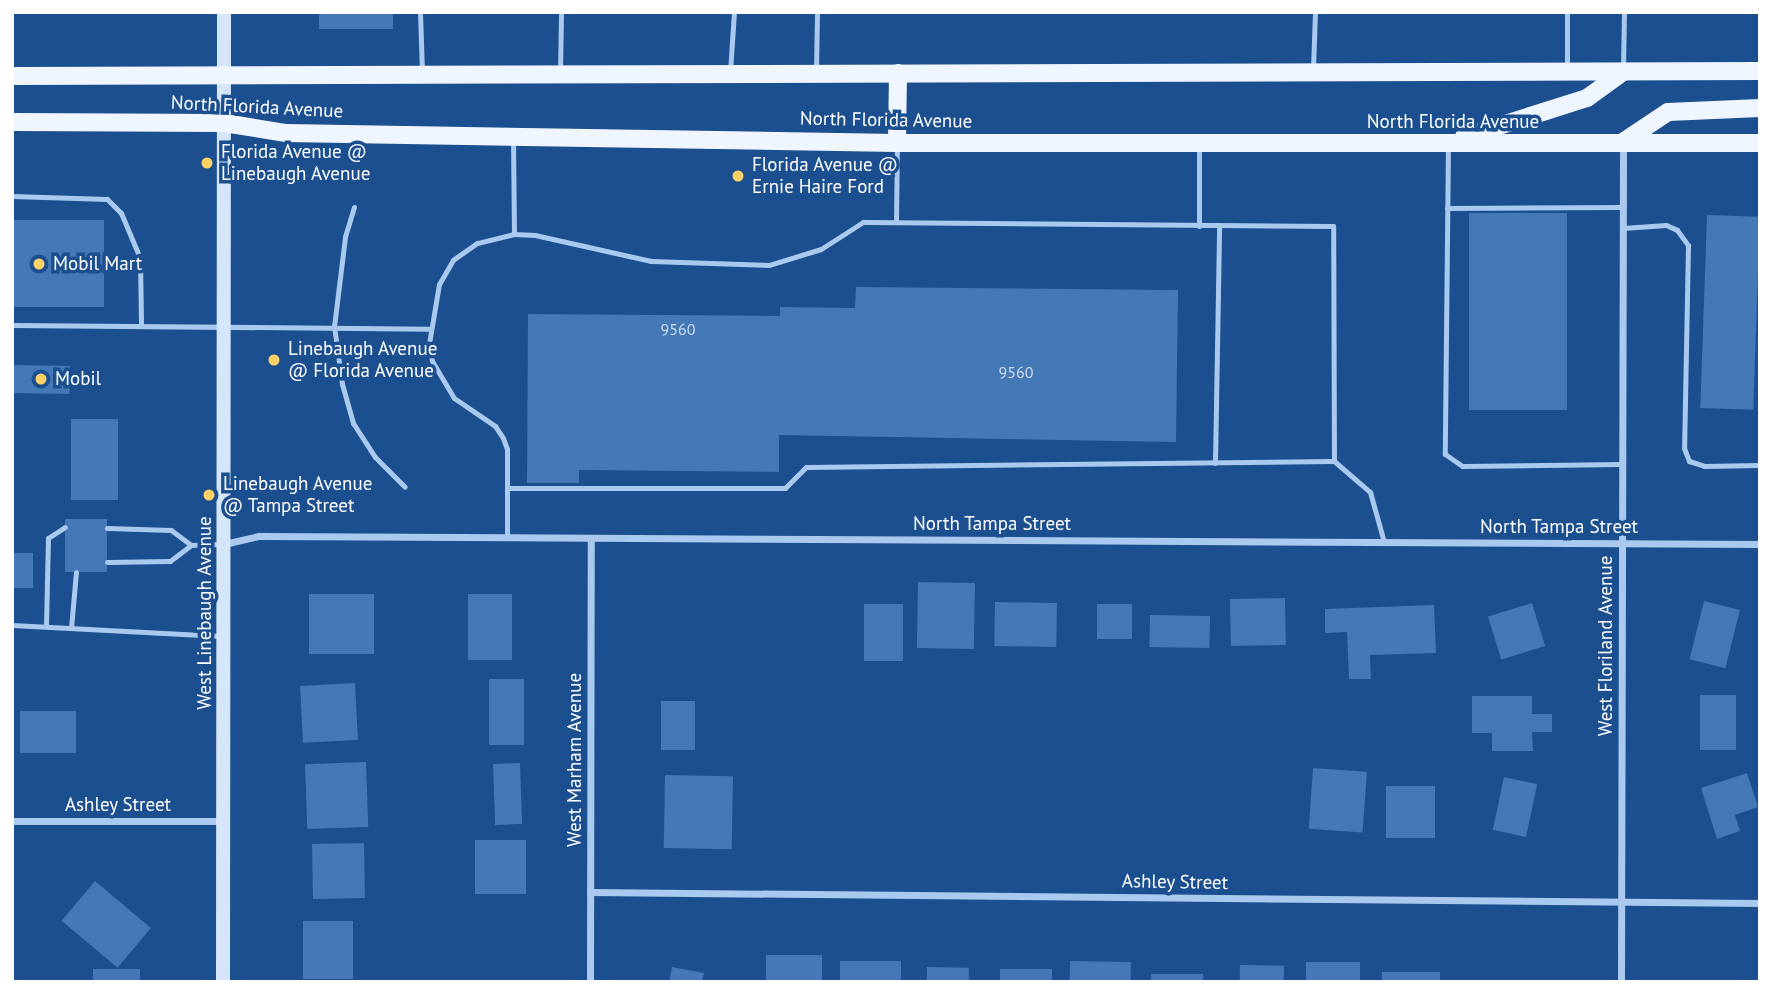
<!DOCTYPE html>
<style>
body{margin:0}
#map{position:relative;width:1772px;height:994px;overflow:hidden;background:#1b4f8f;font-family:"PT Sans",sans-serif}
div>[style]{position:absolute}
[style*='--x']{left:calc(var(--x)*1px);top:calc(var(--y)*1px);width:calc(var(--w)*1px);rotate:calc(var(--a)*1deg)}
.building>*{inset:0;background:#4478b7;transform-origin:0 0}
.lane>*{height:5px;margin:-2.5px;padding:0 2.5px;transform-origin:2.5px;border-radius:2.5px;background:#a9c9ee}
.street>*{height:7px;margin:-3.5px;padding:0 3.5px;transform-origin:3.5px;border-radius:3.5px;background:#a9c9ee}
.secondary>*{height:14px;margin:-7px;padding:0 7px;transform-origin:7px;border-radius:7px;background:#d6e6fa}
.primary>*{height:18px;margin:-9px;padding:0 9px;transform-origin:9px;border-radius:9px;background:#f0f6ff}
.dots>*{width:19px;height:19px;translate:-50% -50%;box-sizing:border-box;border:4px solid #1b4f8f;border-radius:50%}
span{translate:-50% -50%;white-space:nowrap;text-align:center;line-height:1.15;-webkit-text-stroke:7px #1b4f8f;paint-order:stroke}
.number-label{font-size:16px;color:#d0dded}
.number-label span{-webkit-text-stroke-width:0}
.street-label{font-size:19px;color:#fff}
.poi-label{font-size:19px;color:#fff}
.left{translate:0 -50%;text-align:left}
.frame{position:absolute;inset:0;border:14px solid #fff;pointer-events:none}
</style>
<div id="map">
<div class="building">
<div style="left:319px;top:12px;width:74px;height:17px"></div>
<div style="left:1469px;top:213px;width:98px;height:197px"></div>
<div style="left:1707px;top:215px;width:53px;height:193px;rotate:2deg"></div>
<div style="left:12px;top:220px;width:92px;height:87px"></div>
<div style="clip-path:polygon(856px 287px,1178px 290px,1176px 442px,779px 435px,779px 472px,579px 470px,579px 483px,527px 483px,528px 314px,780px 316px,780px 307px,855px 308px)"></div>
<div style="left:12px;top:365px;width:58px;height:28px;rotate:1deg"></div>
<div style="left:71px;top:419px;width:47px;height:81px"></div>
<div style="left:65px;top:519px;width:42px;height:53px"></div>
<div style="left:12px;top:553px;width:21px;height:35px"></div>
<div style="left:918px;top:582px;width:57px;height:66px;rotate:1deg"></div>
<div style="left:309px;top:594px;width:65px;height:60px"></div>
<div style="left:468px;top:594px;width:44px;height:66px"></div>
<div style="left:1285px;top:598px;width:47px;height:55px;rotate:89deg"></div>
<div style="left:1704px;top:601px;width:37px;height:60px;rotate:14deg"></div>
<div style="left:995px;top:602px;width:62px;height:44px;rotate:1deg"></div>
<div style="left:1532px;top:603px;width:45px;height:46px;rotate:73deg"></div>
<div style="left:864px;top:604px;width:39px;height:57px"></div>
<div style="left:1097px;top:604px;width:35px;height:35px"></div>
<div style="clip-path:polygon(1434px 605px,1436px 653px,1370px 655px,1371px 679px,1349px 679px,1347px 632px,1325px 633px,1325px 609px)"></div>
<div style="left:1150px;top:615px;width:60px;height:32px;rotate:1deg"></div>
<div style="left:489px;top:679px;width:35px;height:66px"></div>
<div style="left:355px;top:683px;width:57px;height:55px;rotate:87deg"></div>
<div style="left:1700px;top:695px;width:36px;height:55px"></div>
<div style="clip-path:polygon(1472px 696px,1532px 696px,1532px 714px,1552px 714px,1552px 732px,1532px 732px,1533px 751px,1492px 751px,1492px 733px,1472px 733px)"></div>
<div style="left:661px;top:701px;width:34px;height:49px"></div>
<div style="left:20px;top:711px;width:56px;height:42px"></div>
<div style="left:366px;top:762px;width:65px;height:61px;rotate:88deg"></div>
<div style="left:520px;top:763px;width:61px;height:27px;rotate:88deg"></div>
<div style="left:1313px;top:768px;width:54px;height:61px;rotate:4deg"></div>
<div style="clip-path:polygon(1747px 773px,1758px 807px,1735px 815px,1740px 831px,1717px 839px,1701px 788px)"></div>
<div style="left:665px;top:775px;width:68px;height:73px;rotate:1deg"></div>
<div style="left:1504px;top:777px;width:34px;height:54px;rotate:12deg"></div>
<div style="left:1435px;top:786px;width:52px;height:49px;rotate:90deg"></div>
<div style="left:526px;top:840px;width:54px;height:51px;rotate:90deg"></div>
<div style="left:364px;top:843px;width:55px;height:52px;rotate:89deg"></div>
<div style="left:95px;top:881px;width:73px;height:52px;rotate:40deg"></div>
<div style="left:303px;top:921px;width:50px;height:58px"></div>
<div style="left:766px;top:955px;width:56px;height:27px"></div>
<div style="left:901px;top:961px;width:21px;height:61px;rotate:90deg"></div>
<div style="left:1070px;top:961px;width:61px;height:21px;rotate:1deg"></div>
<div style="left:1306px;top:962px;width:54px;height:20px"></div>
<div style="left:1240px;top:965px;width:44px;height:17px;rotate:1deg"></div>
<div style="clip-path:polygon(672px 967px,704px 973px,702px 982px,669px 982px)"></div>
<div style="left:927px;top:967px;width:42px;height:15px;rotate:1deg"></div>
<div style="left:93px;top:969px;width:47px;height:13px"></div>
<div style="left:1000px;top:969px;width:52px;height:13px"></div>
<div style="left:1382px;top:972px;width:58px;height:10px"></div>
<div style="left:1151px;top:974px;width:52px;height:8px"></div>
</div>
<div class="lane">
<div style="--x:420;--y:12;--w:60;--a:88.1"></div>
<div style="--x:1567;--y:12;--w:57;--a:90"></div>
<div style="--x:1313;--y:69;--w:57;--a:-88"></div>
<div style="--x:1623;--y:69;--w:57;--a:-89"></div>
<div style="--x:816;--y:71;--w:59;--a:-89"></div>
<div style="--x:560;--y:72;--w:60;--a:-89"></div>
<div style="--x:730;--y:72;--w:60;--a:-86.2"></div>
<div style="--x:513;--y:139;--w:95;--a:89.4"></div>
<div style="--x:1199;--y:145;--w:81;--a:90"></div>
<div style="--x:1448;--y:145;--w:309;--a:90.6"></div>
<div style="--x:1445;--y:454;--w:21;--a:35"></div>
<div style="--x:1462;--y:466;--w:160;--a:-0.7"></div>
<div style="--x:12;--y:196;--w:95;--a:1.8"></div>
<div style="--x:107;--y:199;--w:20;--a:45"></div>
<div style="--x:121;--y:213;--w:49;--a:67.1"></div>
<div style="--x:140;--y:258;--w:67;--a:89.1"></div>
<div style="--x:354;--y:207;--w:31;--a:107"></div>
<div style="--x:345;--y:237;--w:90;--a:97"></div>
<div style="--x:334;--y:326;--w:59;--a:82.1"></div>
<div style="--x:342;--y:384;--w:41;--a:74.2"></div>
<div style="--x:353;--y:423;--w:40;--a:57.1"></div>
<div style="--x:375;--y:457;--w:42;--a:45"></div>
<div style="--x:1447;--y:208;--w:176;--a:-0.3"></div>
<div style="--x:896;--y:222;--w:77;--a:-89.3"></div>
<div style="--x:1623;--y:228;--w:43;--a:-4"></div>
<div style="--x:1666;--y:225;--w:12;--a:24"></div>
<div style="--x:1677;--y:230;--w:19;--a:54"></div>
<div style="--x:1688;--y:245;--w:203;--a:91.1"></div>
<div style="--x:1684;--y:448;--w:14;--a:69"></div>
<div style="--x:1689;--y:461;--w:16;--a:18"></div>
<div style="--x:1704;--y:466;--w:56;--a:-1"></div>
<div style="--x:12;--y:325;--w:417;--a:0.5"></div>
<div style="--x:1334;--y:461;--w:48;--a:40.7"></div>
<div style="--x:1370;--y:492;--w:52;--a:74.4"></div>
<div style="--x:1215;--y:463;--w:236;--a:-89"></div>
<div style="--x:507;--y:488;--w:278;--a:0"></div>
<div style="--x:785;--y:488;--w:30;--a:-45"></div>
<div style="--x:806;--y:467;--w:528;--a:-0.65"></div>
<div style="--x:1334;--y:461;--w:235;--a:-90.2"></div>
<div style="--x:1333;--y:226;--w:470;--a:-179.5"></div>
<div style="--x:863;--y:222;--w:50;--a:147.3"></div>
<div style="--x:821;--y:249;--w:54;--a:162.9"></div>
<div style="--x:769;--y:265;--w:118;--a:-178.1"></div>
<div style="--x:651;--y:261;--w:119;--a:-167.4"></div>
<div style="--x:535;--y:235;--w:21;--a:-177"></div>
<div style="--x:514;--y:234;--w:38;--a:166"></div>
<div style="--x:477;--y:243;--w:29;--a:145"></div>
<div style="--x:453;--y:260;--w:28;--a:120"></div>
<div style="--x:439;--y:284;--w:61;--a:99.5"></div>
<div style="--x:429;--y:344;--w:17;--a:80"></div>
<div style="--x:432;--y:361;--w:43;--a:59.3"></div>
<div style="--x:454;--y:398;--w:50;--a:34.3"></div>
<div style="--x:495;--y:426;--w:14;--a:56"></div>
<div style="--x:503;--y:438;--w:12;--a:70"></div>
<div style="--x:507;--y:449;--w:89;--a:90"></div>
<div style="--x:107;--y:528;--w:64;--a:1.8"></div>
<div style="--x:171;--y:530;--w:25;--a:37"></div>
<div style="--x:107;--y:562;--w:63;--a:-0.9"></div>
<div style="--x:170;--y:561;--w:26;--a:-37"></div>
<div style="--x:191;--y:545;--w:30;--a:-2"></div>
<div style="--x:12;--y:625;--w:209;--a:3"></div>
<div style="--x:46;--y:626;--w:88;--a:-88.7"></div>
<div style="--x:48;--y:538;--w:20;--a:-33"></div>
<div style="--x:71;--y:628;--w:56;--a:-84.9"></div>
</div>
<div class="street">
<div style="--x:224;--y:544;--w:36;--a:-13"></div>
<div style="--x:259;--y:536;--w:1501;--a:0.31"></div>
<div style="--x:12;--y:821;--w:211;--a:0"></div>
<div style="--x:590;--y:892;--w:1170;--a:0.54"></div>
<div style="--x:590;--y:982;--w:444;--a:-89.9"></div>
<div style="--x:1621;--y:982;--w:839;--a:-89.86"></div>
</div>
<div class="secondary">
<div style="--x:223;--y:982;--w:970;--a:-89.94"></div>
</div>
<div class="primary">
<div style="--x:12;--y:76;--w:1748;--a:-0.16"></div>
<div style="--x:12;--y:122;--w:212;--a:0.3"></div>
<div style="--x:224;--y:123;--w:63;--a:9.2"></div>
<div style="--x:286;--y:133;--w:611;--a:0.94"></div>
<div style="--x:897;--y:143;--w:863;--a:0"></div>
<div style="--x:1464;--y:137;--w:129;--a:-17.6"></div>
<div style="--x:1587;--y:98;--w:44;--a:-35.8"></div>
<div style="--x:1623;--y:142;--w:54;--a:-33.7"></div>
<div style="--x:1668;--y:112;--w:92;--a:-2.5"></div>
<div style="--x:897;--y:143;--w:70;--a:-89.2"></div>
</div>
<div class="dots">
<div style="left:207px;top:163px;background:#ffd166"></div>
<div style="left:738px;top:176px;background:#ffd166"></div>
<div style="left:39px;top:264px;background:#ffd166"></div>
<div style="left:274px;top:360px;background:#ffd166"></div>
<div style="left:41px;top:379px;background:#ffd166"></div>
<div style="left:209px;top:495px;background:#ffd166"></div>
</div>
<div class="number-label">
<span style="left:678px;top:329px">9560</span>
<span style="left:1016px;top:372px">9560</span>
</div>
<div class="street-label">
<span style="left:257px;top:107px;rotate:3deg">North Florida Avenue</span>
<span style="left:886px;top:120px;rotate:1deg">North Florida Avenue</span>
<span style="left:1453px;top:122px">North Florida Avenue</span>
<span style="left:992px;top:524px">North Tampa Street</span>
<span style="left:1559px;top:527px">North Tampa Street</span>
<span style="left:205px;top:613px;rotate:-90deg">West Linebaugh Avenue</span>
<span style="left:1606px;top:646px;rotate:-90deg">West Floriland Avenue</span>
<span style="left:575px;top:760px;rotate:-90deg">West Marham Avenue</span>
<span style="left:118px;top:805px">Ashley Street</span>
<span style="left:1175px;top:882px;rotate:1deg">Ashley Street</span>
</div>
<div class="poi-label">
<span class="left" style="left:221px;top:163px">Florida Avenue @<br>Linebaugh Avenue</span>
<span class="left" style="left:752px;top:176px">Florida Avenue @<br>Ernie Haire Ford</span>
<span class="left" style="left:53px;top:264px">Mobil Mart</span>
<span class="left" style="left:288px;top:360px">Linebaugh Avenue<br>@ Florida Avenue</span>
<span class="left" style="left:55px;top:379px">Mobil</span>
<span class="left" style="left:223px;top:495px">Linebaugh Avenue<br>@ Tampa Street</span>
</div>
<div class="frame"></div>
</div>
